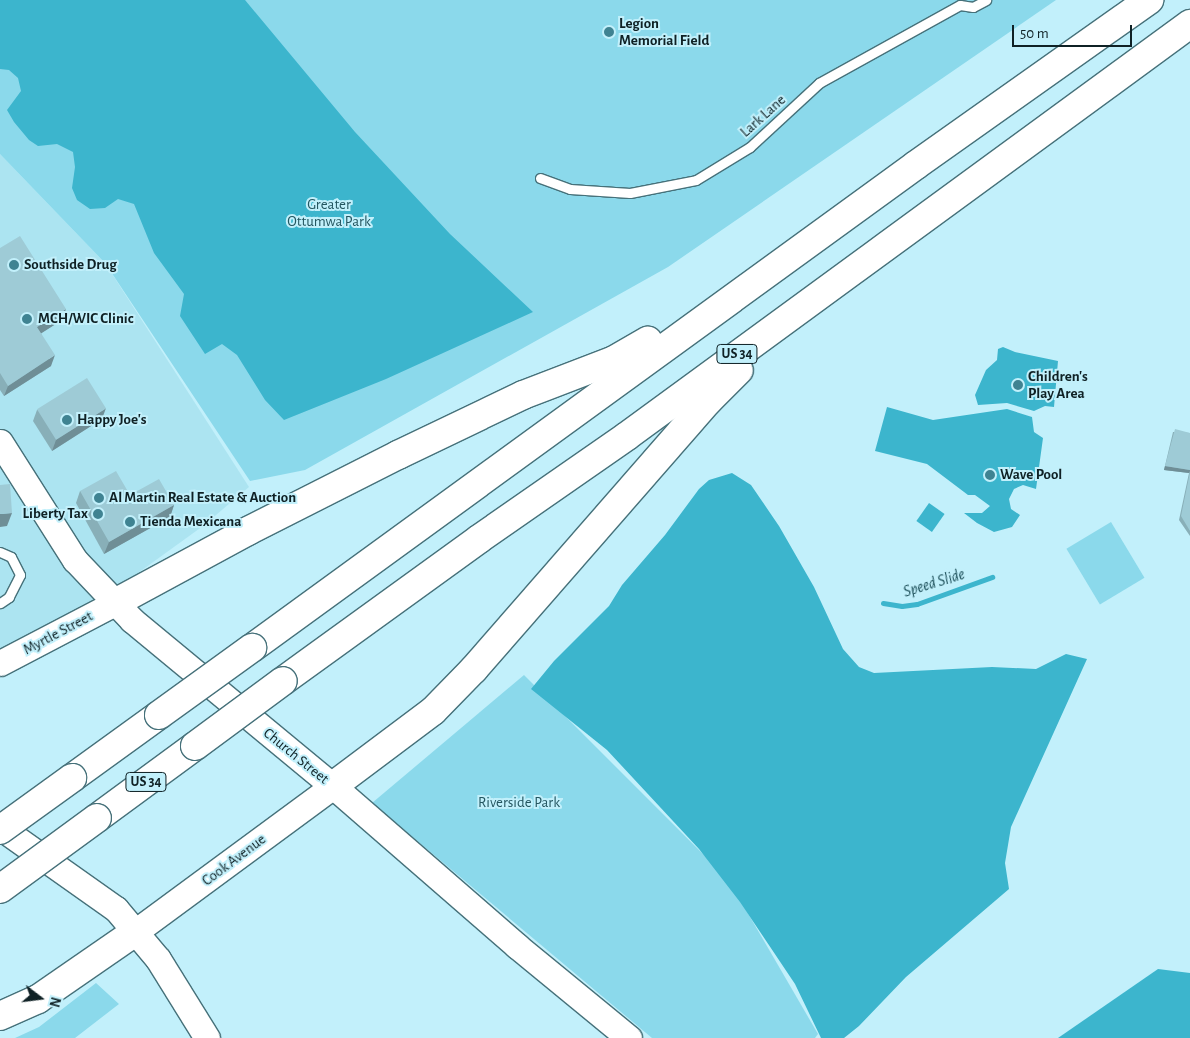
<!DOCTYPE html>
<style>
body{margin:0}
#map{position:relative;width:1190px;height:1038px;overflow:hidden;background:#c2f0fb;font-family:"Alegreya Sans",sans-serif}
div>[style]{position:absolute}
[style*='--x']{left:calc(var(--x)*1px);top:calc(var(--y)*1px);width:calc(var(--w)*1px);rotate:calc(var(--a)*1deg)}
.built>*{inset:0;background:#ace4f1}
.green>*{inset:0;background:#8bd9eb;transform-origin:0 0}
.water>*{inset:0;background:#3cb5cd;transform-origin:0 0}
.stream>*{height:5px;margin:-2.5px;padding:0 2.5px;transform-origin:2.5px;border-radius:2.5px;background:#3cb5cd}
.roads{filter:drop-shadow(1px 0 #46717a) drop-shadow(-1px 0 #46717a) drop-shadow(0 1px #46717a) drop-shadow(0 -1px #46717a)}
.service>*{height:9px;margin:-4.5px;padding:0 4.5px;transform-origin:4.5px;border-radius:4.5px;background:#fff}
.secondary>*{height:25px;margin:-12.5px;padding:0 12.5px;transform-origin:12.5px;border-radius:12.5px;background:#fff}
.trunk>*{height:28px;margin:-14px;padding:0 14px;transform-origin:14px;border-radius:14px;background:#fff}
.bridges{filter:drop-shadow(1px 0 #46717a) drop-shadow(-1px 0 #46717a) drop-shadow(0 1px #46717a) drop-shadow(0 -1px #46717a)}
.trunk-bridge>*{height:28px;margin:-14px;padding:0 14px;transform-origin:14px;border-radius:14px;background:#fff}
.wall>*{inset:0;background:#88afb8}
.shaded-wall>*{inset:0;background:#6f8e96}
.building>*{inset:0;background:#9ecbd6;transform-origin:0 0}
.dots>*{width:14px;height:14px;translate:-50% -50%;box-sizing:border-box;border:2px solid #c2f0fb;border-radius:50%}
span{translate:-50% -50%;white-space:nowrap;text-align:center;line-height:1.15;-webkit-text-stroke:4px #c2f0fb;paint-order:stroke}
.shield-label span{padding:1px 4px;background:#c2f0fb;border:1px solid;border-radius:4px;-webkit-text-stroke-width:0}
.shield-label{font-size:14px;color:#0f2125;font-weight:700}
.poi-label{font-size:15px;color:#0f2125;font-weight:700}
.left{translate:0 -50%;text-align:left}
.right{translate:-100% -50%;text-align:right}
.street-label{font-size:15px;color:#0f2125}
.park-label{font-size:15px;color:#245660}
.water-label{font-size:16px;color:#174a54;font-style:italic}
.north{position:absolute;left:15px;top:973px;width:50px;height:50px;-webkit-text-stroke:4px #c2f0fb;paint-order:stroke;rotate:105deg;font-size:14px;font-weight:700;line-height:20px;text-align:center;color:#0f2125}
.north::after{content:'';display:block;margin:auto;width:18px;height:22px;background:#0f2125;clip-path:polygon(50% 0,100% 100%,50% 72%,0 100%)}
.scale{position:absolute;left:1012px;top:25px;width:120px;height:22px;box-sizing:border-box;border:2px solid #0f2125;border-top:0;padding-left:6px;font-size:15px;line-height:18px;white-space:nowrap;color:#0f2125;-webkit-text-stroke:4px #c2f0fb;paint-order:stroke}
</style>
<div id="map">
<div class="built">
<div style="clip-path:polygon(0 154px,105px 263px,249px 487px,203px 526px,120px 586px,0 652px)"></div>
</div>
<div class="green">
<div style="clip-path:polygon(0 0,1056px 0,668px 267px,305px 470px,250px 481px,105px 263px,0 154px)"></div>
<div style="left:1111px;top:522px;width:65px;height:52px;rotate:59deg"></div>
<div style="clip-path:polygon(524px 675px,728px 879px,818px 1034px,815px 1038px,652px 1038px,372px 803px)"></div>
<div style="clip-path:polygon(96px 983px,119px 1004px,75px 1038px,15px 1038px,39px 1027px)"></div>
</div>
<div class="water">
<div style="clip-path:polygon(0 0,245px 0,355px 132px,450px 234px,533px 312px,386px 379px,284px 420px,265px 400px,237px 355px,222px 344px,205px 354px,180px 316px,184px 294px,154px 253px,134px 204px,118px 199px,105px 208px,90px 209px,77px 200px,72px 188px,75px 167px,73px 152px,57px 144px,38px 146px,29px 140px,14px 122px,7px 110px,21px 91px,18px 78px,9px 70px,0 69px)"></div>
<div style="clip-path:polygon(1003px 347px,1015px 352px,1058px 361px,1054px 407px,1045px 406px,1034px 411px,1007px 403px,978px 405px,975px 395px,986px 370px,997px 360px,998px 349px)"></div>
<div style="clip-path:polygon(887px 407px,933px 420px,1007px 409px,1032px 417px,1034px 432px,1043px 438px,1036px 489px,1023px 485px,1014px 489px,1009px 499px,1011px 509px,1020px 515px,1012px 527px,994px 532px,977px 523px,964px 513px,982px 513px,990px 506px,975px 495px,968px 495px,927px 464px,875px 451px)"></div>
<div style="clip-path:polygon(732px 473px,751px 485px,779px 526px,814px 587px,843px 649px,859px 667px,874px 673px,992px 667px,1036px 669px,1066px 654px,1087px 659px,1011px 827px,1005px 863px,1009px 889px,906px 977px,859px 1026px,844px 1038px,821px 1038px,795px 984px,740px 902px,699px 849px,607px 750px,531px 689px,554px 661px,609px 606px,622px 585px,665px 535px,699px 489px,709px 480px)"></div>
<div style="left:929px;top:503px;width:19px;height:22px;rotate:35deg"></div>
<div style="clip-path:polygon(1158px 969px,1190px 973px,1190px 1038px,1058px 1038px)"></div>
</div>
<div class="stream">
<div style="--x:883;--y:603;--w:19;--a:9"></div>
<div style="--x:902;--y:606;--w:15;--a:-8"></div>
<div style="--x:917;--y:604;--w:80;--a:-19.8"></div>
</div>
<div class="roads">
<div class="service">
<div style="--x:540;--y:178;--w:32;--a:20"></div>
<div style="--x:570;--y:189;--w:60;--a:3.8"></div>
<div style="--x:630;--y:193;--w:67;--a:-11.1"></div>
<div style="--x:696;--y:180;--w:63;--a:-31.4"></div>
<div style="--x:750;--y:147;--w:94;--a:-42.8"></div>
<div style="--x:819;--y:83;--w:161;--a:-29"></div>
<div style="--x:960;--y:5;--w:13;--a:9"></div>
<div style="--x:973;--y:7;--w:15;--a:-28"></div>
<div style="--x:0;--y:552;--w:12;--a:24"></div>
<div style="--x:11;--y:557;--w:20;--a:63"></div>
<div style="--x:20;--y:575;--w:25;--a:117"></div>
<div style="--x:9;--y:597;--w:11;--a:146"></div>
</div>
<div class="secondary">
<div style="--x:0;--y:442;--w:140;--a:57.6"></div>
<div style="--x:75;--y:560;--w:83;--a:46.5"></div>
<div style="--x:132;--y:620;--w:261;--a:39.6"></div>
<div style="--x:333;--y:786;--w:244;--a:41"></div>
<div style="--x:517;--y:946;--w:145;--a:39.4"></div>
<div style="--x:0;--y:663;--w:130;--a:-27.6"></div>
<div style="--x:0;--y:827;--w:142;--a:35.3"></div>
<div style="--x:116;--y:909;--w:65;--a:50"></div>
<div style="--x:158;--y:959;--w:93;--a:58.2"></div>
<div style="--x:135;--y:932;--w:246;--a:-36.4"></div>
</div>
<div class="trunk">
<div style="--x:115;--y:603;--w:151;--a:-28.4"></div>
<div style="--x:248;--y:531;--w:168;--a:-26.9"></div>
<div style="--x:398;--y:455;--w:139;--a:-25.6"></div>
<div style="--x:523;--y:395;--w:97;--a:-21"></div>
<div style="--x:614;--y:360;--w:39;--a:-30"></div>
<div style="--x:252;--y:648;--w:821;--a:-36.03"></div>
<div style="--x:916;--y:165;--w:286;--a:-35.3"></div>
<div style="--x:283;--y:681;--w:242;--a:-35.9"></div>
<div style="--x:479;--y:539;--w:180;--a:-34.8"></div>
<div style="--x:627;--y:436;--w:698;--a:-36.2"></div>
<div style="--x:72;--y:778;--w:107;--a:-35.9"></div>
<div style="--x:333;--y:786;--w:125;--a:-36.9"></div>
<div style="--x:433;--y:711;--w:59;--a:-45.7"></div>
<div style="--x:474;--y:669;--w:357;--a:-48.9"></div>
<div style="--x:709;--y:400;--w:42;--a:-45"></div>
<div style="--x:97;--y:818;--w:122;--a:-36.3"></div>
<div style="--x:0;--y:1016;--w:42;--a:-24.1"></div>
<div style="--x:38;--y:999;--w:118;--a:-34.6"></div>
</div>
</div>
<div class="bridges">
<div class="trunk-bridge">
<div style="--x:159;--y:715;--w:115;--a:-35.8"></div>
<div style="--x:195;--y:746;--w:109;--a:-36.5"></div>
<div style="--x:0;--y:830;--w:89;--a:-35.8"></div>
<div style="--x:0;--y:889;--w:120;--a:-36.2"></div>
</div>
</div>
<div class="wall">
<div style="clip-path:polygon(0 248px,62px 320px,41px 333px,51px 366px,4px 396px,0 390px)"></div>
<div style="clip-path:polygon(37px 410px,102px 419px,52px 451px,33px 421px)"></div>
<div style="clip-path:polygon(1173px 432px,1190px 433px,1190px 536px,1179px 520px,1189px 473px,1164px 470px)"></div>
<div style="clip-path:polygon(80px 491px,130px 495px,174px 505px,170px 517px,104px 554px,76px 503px)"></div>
</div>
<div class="shaded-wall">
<div style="clip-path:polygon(66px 309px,62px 320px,34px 338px,37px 327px)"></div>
<div style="clip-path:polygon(55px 355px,51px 366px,4px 396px,8px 386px)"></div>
<div style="clip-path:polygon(106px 408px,102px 419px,52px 451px,56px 440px)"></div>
<div style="clip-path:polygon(1165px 466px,1190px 470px,1190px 471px,1189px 473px,1164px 470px)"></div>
<div style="clip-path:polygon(174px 505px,170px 517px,104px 554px,109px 542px)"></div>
<div style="clip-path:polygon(12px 513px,7px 526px,0 527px,0 514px)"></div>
</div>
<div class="building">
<div style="clip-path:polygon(20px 236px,66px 309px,37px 327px,55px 355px,8px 386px,0 373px,0 248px)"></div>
<div style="left:87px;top:378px;width:36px;height:59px;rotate:58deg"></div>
<div style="clip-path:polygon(1175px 429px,1190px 433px,1190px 470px,1165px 466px)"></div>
<div style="clip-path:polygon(116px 471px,130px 495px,159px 479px,174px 505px,109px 542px,80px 491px)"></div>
<div style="clip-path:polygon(1190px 472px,1190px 531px,1181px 516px)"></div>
<div style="clip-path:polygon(10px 484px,12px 513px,0 514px,0 485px)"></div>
</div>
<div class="dots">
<div style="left:609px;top:32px;background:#3f8392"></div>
<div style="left:14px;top:265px;background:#3f8392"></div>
<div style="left:27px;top:319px;background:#3f8392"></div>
<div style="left:1018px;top:385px;background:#3f8392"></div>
<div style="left:67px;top:420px;background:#3f8392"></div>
<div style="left:990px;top:475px;background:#3f8392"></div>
<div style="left:99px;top:498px;background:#3f8392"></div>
<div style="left:98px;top:514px;background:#3f8392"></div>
<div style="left:130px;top:522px;background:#3f8392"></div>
</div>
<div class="shield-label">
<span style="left:737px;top:354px">US 34</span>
<span style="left:146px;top:782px">US 34</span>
</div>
<div class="poi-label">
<span class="left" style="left:619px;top:32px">Legion<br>Memorial Field</span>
<span class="left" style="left:24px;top:265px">Southside Drug</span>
<span class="left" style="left:38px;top:319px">MCH/WIC Clinic</span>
<span class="left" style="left:1028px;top:385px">Children's<br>Play Area</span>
<span class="left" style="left:77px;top:420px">Happy Joe's</span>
<span class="left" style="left:1000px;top:475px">Wave Pool</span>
<span class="left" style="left:109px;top:498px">Al Martin Real Estate &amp; Auction</span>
<span class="right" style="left:88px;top:514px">Liberty Tax</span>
<span class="left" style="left:140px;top:522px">Tienda Mexicana</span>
</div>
<div class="street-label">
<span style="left:763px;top:116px;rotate:-42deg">Lark Lane</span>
<span style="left:58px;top:633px;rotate:-28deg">Myrtle Street</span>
<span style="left:296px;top:756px;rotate:39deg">Church Street</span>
<span style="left:234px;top:860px;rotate:-37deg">Cook Avenue</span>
</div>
<div class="park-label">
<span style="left:329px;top:213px">Greater<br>Ottumwa Park</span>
<span style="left:519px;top:803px">Riverside Park</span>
</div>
<div class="water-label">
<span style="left:934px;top:583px;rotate:-17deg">Speed Slide</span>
</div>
<div class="north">N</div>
<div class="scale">50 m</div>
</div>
